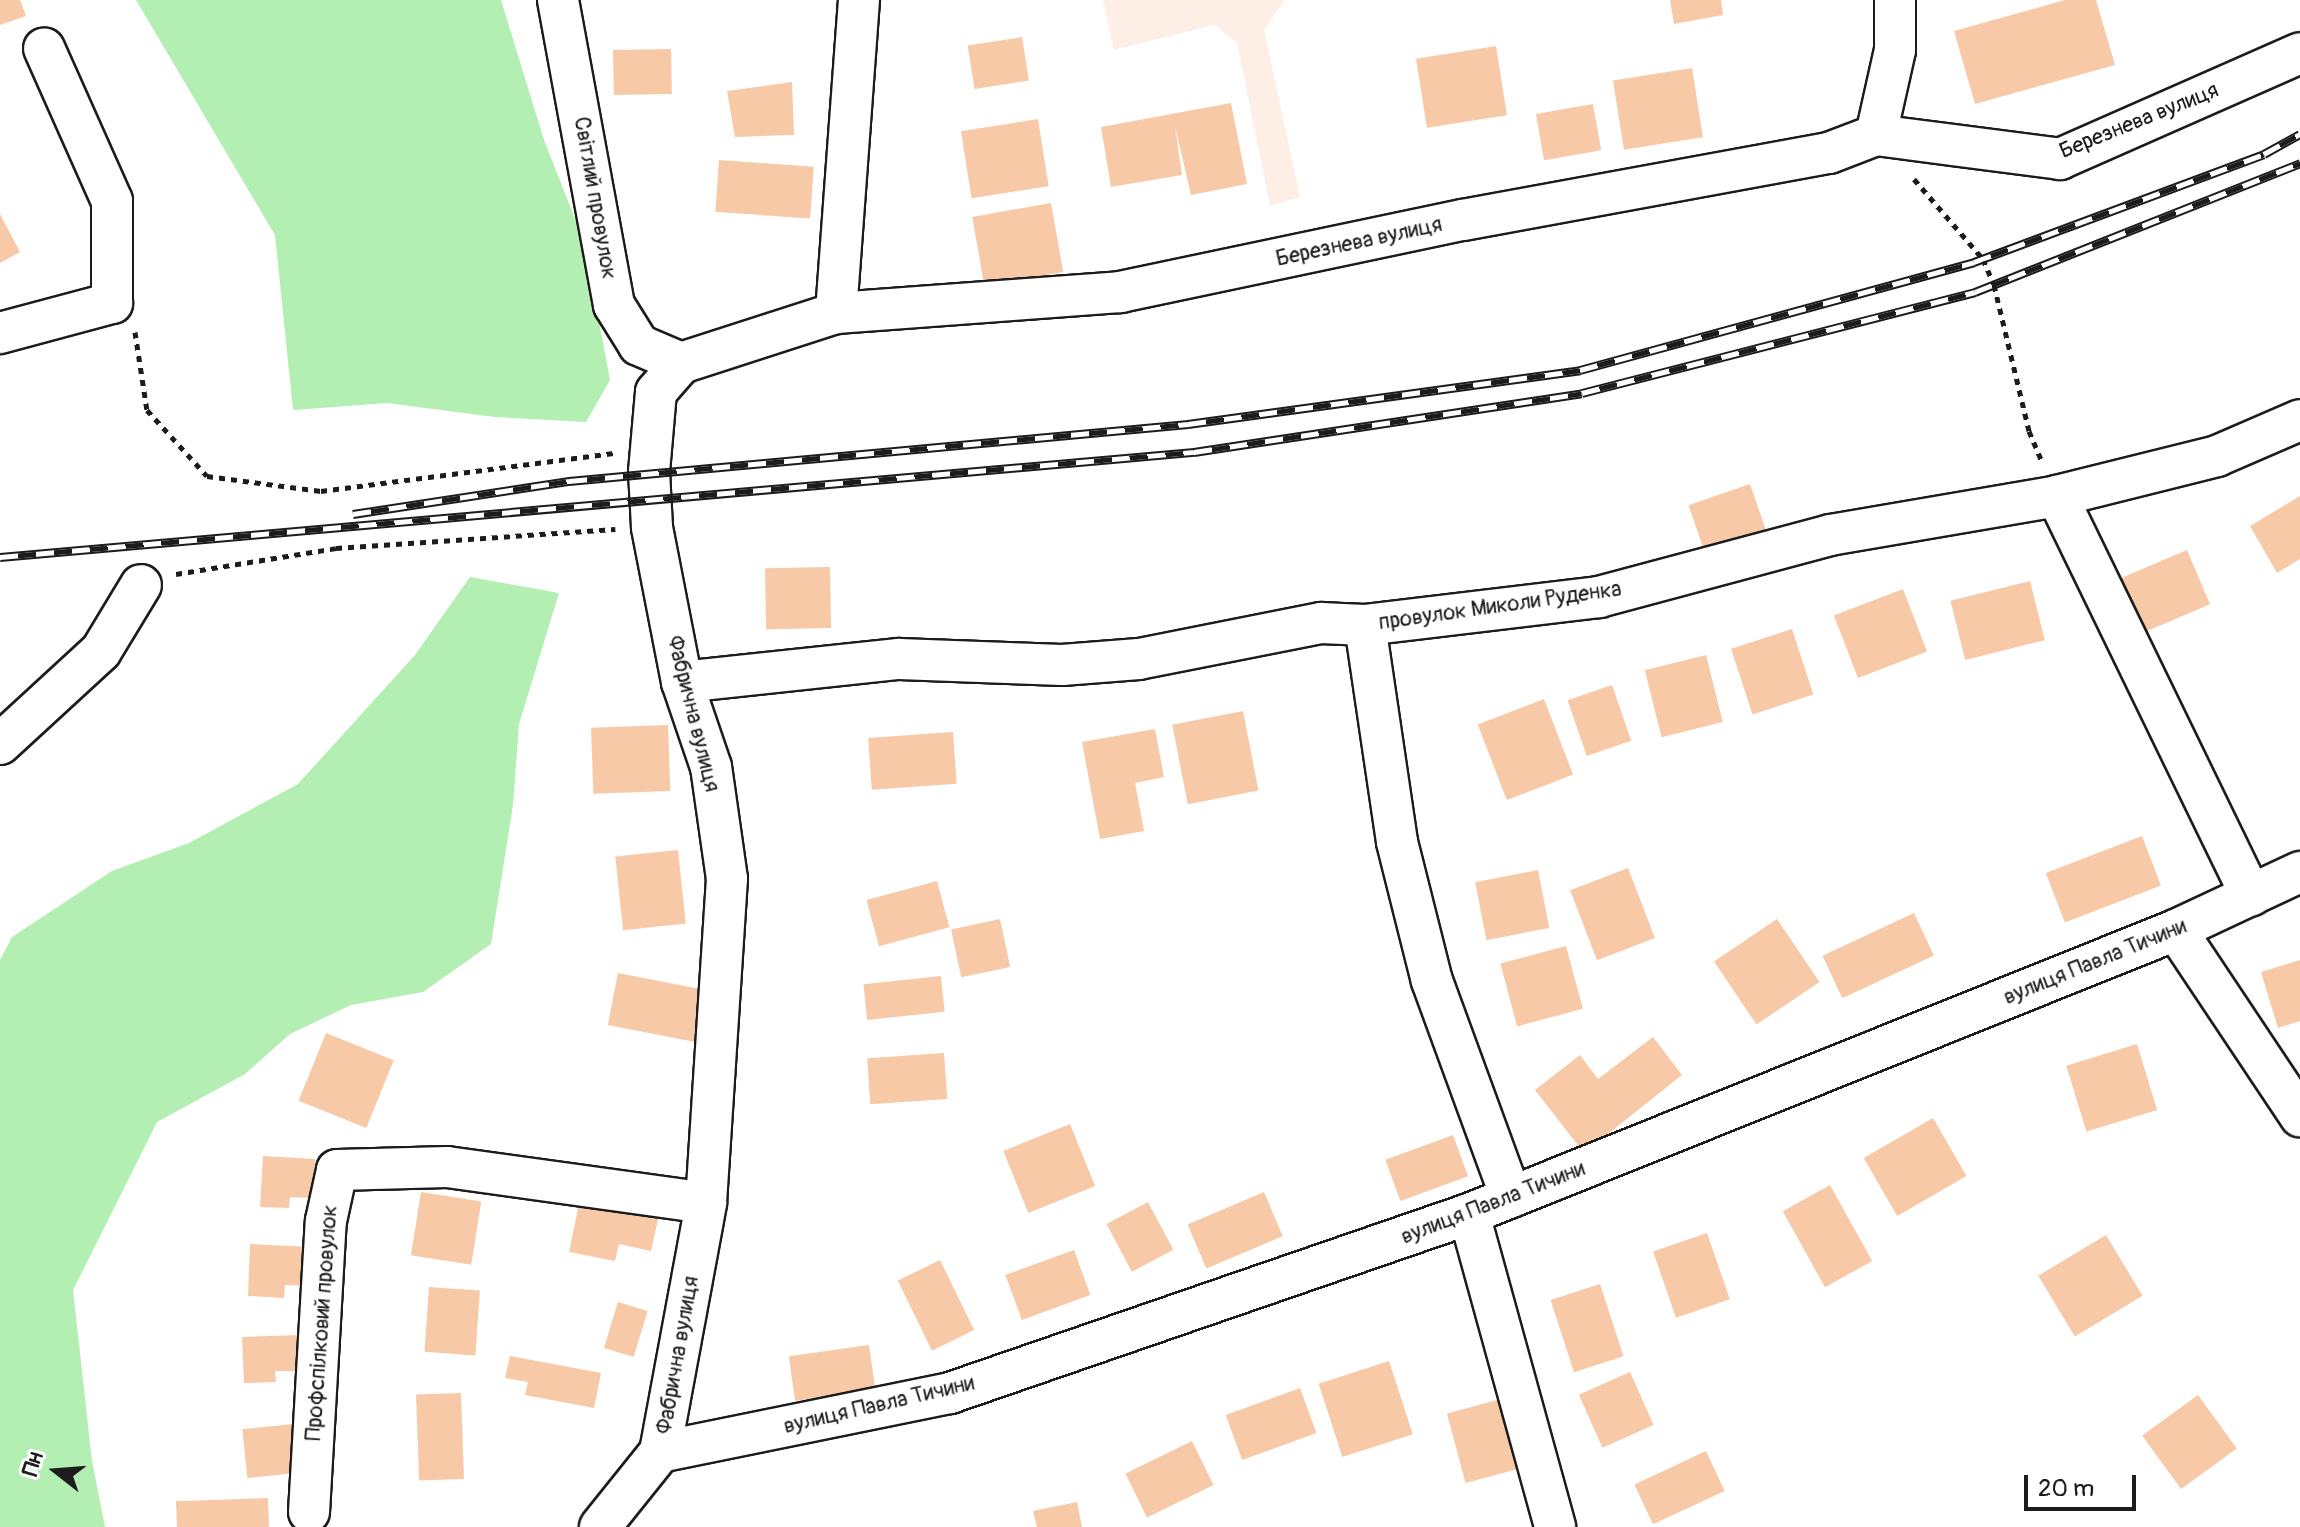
<!DOCTYPE html>
<meta charset="utf-8">
<style>
body{margin:0}
#map{position:relative;width:2300px;height:1527px;overflow:hidden;background:#fff;font-family:Pangolin,sans-serif}
div>[style]{position:absolute}
[style*='--x']{left:calc(var(--x)*1px);top:calc(var(--y)*1px);width:calc(var(--w)*1px);rotate:calc(var(--a)*1deg)}
.built>*{inset:0;background:#fdefe5}
.green>*{inset:0;background:#b3eeb3}
.building>*{inset:0;background:#f7c9a7;transform-origin:0 0}
.path>*{height:5px;margin-top:-2.5px;transform-origin:0;background:repeating-linear-gradient(90deg,#1c1c1c 0 6px,transparent 0 12px)}
.roads{filter:drop-shadow(2px 0 #1c1c1c) drop-shadow(-2px 0 #1c1c1c) drop-shadow(0 2px #1c1c1c) drop-shadow(0 -2px #1c1c1c)}
.minor>*{height:40px;margin:-20px;padding:0 20px;transform-origin:20px;border-radius:20px;background:#fff}
.rail>*{height:9px;margin-top:-4.5px;transform-origin:0;background:repeating-linear-gradient(90deg,#fff 0 18px,#1c1c1c 0 36px);box-sizing:border-box;border-block:2px solid #1c1c1c}
span{translate:-50% -50%;white-space:nowrap;text-align:center;line-height:1.15;-webkit-text-stroke:7px #fff;paint-order:stroke}
.street-label{font-size:22px;color:#1c1c1c}
.north{position:absolute;left:16px;top:1431px;width:80px;height:80px;-webkit-text-stroke:6px #fff;paint-order:stroke;rotate:287deg;font-size:22px;font-weight:700;line-height:32px;text-align:center;color:#1c1c1c}
.north::after{content:'';display:block;margin:auto;width:28px;height:36px;background:#1c1c1c;clip-path:polygon(50% 0,100% 100%,50% 72%,0 100%)}
.scale{position:absolute;left:2024px;top:1475px;width:112px;height:36px;box-sizing:border-box;border:4px solid #1c1c1c;border-top:0;padding-left:10px;font-size:24px;line-height:28px;white-space:nowrap;color:#1c1c1c;-webkit-text-stroke:6px #fff;paint-order:stroke}
</style>
<div id="map">
<div class="built">
<div style="clip-path:polygon(1103px 0,1285px 0,1264px 30px,1300px 197px,1270px 206px,1237px 43px,1214px 25px,1114px 50px)"></div>
</div>
<div class="green">
<div style="clip-path:polygon(136px 0,501px 0,544px 140px,584px 242px,610px 380px,586px 422px,495px 417px,387px 403px,293px 410px,275px 235px)"></div>
<div style="clip-path:polygon(470px 577px,559px 593px,519px 724px,513px 805px,491px 944px,423px 992px,351px 1005px,290px 1034px,245px 1074px,157px 1122px,73px 1290px,92px 1461px,105px 1527px,0 1527px,0 960px,12px 937px,112px 871px,189px 843px,298px 784px,415px 655px)"></div>
</div>
<div class="building">
<div style="clip-path:polygon(0 0,20px 0,26px 16px,0 25px)"></div>
<div style="clip-path:polygon(1670px 0,1721px 0,1723px 15px,1674px 24px)"></div>
<div style="clip-path:polygon(2065px 0,2096px 0,2115px 65px,1975px 104px,1954px 31px)"></div>
<div style="left:1022px;top:37px;width:44px;height:55px;rotate:81deg"></div>
<div style="left:1496px;top:46px;width:70px;height:81px;rotate:81deg"></div>
<div style="left:671px;top:49px;width:45px;height:58px;rotate:89deg"></div>
<div style="left:1692px;top:68px;width:70px;height:80px;rotate:81deg"></div>
<div style="clip-path:polygon(792px 82px,794px 135px,735px 137px,727px 91px)"></div>
<div style="clip-path:polygon(1231px 103px,1247px 184px,1191px 195px,1175px 126px,1182px 175px,1111px 187px,1101px 127px)"></div>
<div style="left:1593px;top:104px;width:47px;height:58px;rotate:80deg"></div>
<div style="left:1038px;top:119px;width:68px;height:78px;rotate:81deg"></div>
<div style="left:719px;top:160px;width:95px;height:52px;rotate:4deg"></div>
<div style="left:1051px;top:203px;width:70px;height:80px;rotate:80deg"></div>
<div style="clip-path:polygon(0 214px,20px 252px,0 263px)"></div>
<div style="left:1750px;top:484px;width:49px;height:65px;rotate:71deg"></div>
<div style="clip-path:polygon(2300px 496px,2300px 559px,2277px 573px,2250px 526px)"></div>
<div style="left:2187px;top:550px;width:59px;height:74px;rotate:67deg"></div>
<div style="left:830px;top:567px;width:61px;height:65px;rotate:89deg"></div>
<div style="left:2030px;top:581px;width:61px;height:82px;rotate:76deg"></div>
<div style="left:1903px;top:589px;width:67px;height:74px;rotate:69deg"></div>
<div style="left:1792px;top:629px;width:69px;height:64px;rotate:72deg"></div>
<div style="left:1706px;top:655px;width:69px;height:63px;rotate:76deg"></div>
<div style="left:1612px;top:685px;width:59px;height:47px;rotate:71deg"></div>
<div style="left:1544px;top:699px;width:81px;height:71px;rotate:69deg"></div>
<div style="left:1243px;top:711px;width:81px;height:72px;rotate:79deg"></div>
<div style="left:668px;top:725px;width:66px;height:77px;rotate:88deg"></div>
<div style="clip-path:polygon(1155px 729px,1164px 777px,1135px 783px,1144px 831px,1100px 839px,1082px 742px)"></div>
<div style="left:953px;top:732px;width:52px;height:85px;rotate:86deg"></div>
<div style="left:2142px;top:836px;width:53px;height:103px;rotate:69deg"></div>
<div style="left:678px;top:850px;width:74px;height:63px;rotate:84deg"></div>
<div style="left:1628px;top:868px;width:75px;height:62px;rotate:69deg"></div>
<div style="left:1538px;top:870px;width:59px;height:64px;rotate:79deg"></div>
<div style="left:937px;top:881px;width:48px;height:73px;rotate:75deg"></div>
<div style="left:1914px;top:913px;width:47px;height:101px;rotate:65deg"></div>
<div style="left:1000px;top:919px;width:49px;height:50px;rotate:78deg"></div>
<div style="left:1777px;top:919px;width:76px;height:76px;rotate:56deg"></div>
<div style="left:1566px;top:946px;width:65px;height:68px;rotate:75deg"></div>
<div style="clip-path:polygon(2300px 960px,2300px 1021px,2278px 1028px,2261px 972px)"></div>
<div style="left:618px;top:973px;width:89px;height:53px;rotate:11deg"></div>
<div style="left:941px;top:976px;width:36px;height:78px;rotate:84deg"></div>
<div style="left:326px;top:1033px;width:73px;height:73px;rotate:22deg"></div>
<div style="clip-path:polygon(1653px 1037px,1682px 1075px,1584px 1153px,1535px 1090px,1580px 1055px,1598px 1079px)"></div>
<div style="left:2137px;top:1044px;width:69px;height:74px;rotate:73deg"></div>
<div style="left:944px;top:1053px;width:46px;height:77px;rotate:86deg"></div>
<div style="left:1933px;top:1118px;width:67px;height:80px;rotate:60deg"></div>
<div style="left:1070px;top:1124px;width:67px;height:72px;rotate:68deg"></div>
<div style="left:1453px;top:1135px;width:44px;height:72px;rotate:70deg"></div>
<div style="clip-path:polygon(263px 1156px,315px 1159px,314px 1198px,290px 1197px,289px 1208px,260px 1207px)"></div>
<div style="left:1830px;top:1185px;width:87px;height:54px;rotate:61deg"></div>
<div style="left:421px;top:1192px;width:61px;height:64px;rotate:9deg"></div>
<div style="left:1264px;top:1192px;width:48px;height:83px;rotate:67deg"></div>
<div style="clip-path:polygon(580px 1199px,659px 1215px,651px 1251px,619px 1244px,615px 1261px,569px 1252px)"></div>
<div style="left:1148px;top:1202px;width:54px;height:47px;rotate:62deg"></div>
<div style="left:1707px;top:1233px;width:70px;height:57px;rotate:71deg"></div>
<div style="left:2106px;top:1235px;width:71px;height:79px;rotate:59deg"></div>
<div style="clip-path:polygon(250px 1244px,310px 1247px,308px 1286px,285px 1285px,284px 1298px,248px 1296px)"></div>
<div style="left:1074px;top:1250px;width:48px;height:73px;rotate:70deg"></div>
<div style="left:940px;top:1260px;width:78px;height:47px;rotate:64deg"></div>
<div style="left:1600px;top:1284px;width:76px;height:52px;rotate:72deg"></div>
<div style="left:429px;top:1287px;width:51px;height:65px;rotate:4deg"></div>
<div style="left:618px;top:1302px;width:31px;height:48px;rotate:17deg"></div>
<div style="clip-path:polygon(301px 1335px,302px 1371px,275px 1371px,276px 1382px,244px 1383px,242px 1337px)"></div>
<div style="left:869px;top:1345px;width:45px;height:81px;rotate:82deg"></div>
<div style="clip-path:polygon(510px 1356px,601px 1373px,594px 1408px,525px 1395px,528px 1382px,505px 1378px)"></div>
<div style="left:1389px;top:1361px;width:77px;height:74px;rotate:72deg"></div>
<div style="left:1630px;top:1372px;width:58px;height:56px;rotate:66deg"></div>
<div style="left:1300px;top:1388px;width:48px;height:79px;rotate:70deg"></div>
<div style="left:461px;top:1393px;width:86px;height:45px;rotate:88deg"></div>
<div style="left:2198px;top:1395px;width:66px;height:69px;rotate:54deg"></div>
<div style="left:1501px;top:1399px;width:72px;height:56px;rotate:75deg"></div>
<div style="left:293px;top:1424px;width:49px;height:51px;rotate:84deg"></div>
<div style="left:1192px;top:1441px;width:49px;height:74px;rotate:64deg"></div>
<div style="left:1706px;top:1451px;width:44px;height:79px;rotate:65deg"></div>
<div style="left:268px;top:1498px;width:29px;height:92px;rotate:88deg"></div>
<div style="clip-path:polygon(1077px 1502px,1082px 1527px,1037px 1527px,1033px 1511px)"></div>
</div>
<div class="path">
<div style="--x:1914;--y:179;--w:106;--a:49.2"></div>
<div style="--x:1983;--y:259;--w:28;--a:67"></div>
<div style="--x:1994;--y:285;--w:150;--a:76.5"></div>
<div style="--x:2029;--y:431;--w:34;--a:67"></div>
<div style="--x:135;--y:332;--w:79;--a:81.3"></div>
<div style="--x:147;--y:410;--w:89;--a:47.7"></div>
<div style="--x:207;--y:476;--w:115;--a:7.5"></div>
<div style="--x:321;--y:491;--w:295;--a:-7.4"></div>
<div style="--x:176;--y:574;--w:162;--a:-9.2"></div>
<div style="--x:336;--y:548;--w:280;--a:-3.9"></div>
</div>
<div class="roads">
<div class="minor">
<div style="--x:558;--y:0;--w:310;--a:79.6"></div>
<div style="--x:614;--y:305;--w:47;--a:58"></div>
<div style="--x:639;--y:345;--w:46;--a:23.2"></div>
<div style="--x:1876;--y:135;--w:87;--a:-77.4"></div>
<div style="--x:1895;--y:50;--w:50;--a:-90"></div>
<div style="--x:836;--y:313;--w:285;--a:-4.2"></div>
<div style="--x:1120;--y:292;--w:350;--a:-11.9"></div>
<div style="--x:1463;--y:220;--w:372;--a:-10.4"></div>
<div style="--x:1829;--y:153;--w:50;--a:-21"></div>
<div style="--x:1876;--y:135;--w:186;--a:7.4"></div>
<div style="--x:2060;--y:159;--w:262;--a:-23.8"></div>
<div style="--x:0;--y:333;--w:116;--a:-15"></div>
<div style="--x:112;--y:303;--w:102;--a:-90"></div>
<div style="--x:112;--y:201;--w:167;--a:-114"></div>
<div style="--x:2057;--y:496;--w:444;--a:64.1"></div>
<div style="--x:1365;--y:625;--w:219;--a:81.6"></div>
<div style="--x:1397;--y:842;--w:143;--a:75.9"></div>
<div style="--x:1432;--y:981;--w:230;--a:69.9"></div>
<div style="--x:682;--y:682;--w:218;--a:-6.1"></div>
<div style="--x:899;--y:659;--w:163;--a:2.1"></div>
<div style="--x:1062;--y:665;--w:77;--a:-4.5"></div>
<div style="--x:1139;--y:659;--w:186;--a:-11.2"></div>
<div style="--x:1321;--y:623;--w:44;--a:2.6"></div>
<div style="--x:1365;--y:625;--w:236;--a:-6.8"></div>
<div style="--x:1599;--y:597;--w:239;--a:-15"></div>
<div style="--x:1830;--y:535;--w:230;--a:-9.7"></div>
<div style="--x:2057;--y:496;--w:165;--a:-14"></div>
<div style="--x:2217;--y:456;--w:90;--a:-23.4"></div>
<div style="--x:0;--y:744;--w:137;--a:-42.6"></div>
<div style="--x:101;--y:651;--w:77;--a:-58.8"></div>
<div style="--x:2176;--y:930;--w:224;--a:56.3"></div>
<div style="--x:1469;--y:1214;--w:325;--a:74.6"></div>
<div style="--x:660;--y:1452;--w:296;--a:-11.5"></div>
<div style="--x:950;--y:1393;--w:549;--a:-19.03"></div>
<div style="--x:1469;--y:1214;--w:762;--a:-21.89"></div>
<div style="--x:2176;--y:930;--w:137;--a:-25.1"></div>
<div style="--x:309;--y:1512;--w:291;--a:-86.7"></div>
<div style="--x:326;--y:1221;--w:52;--a:-77.8"></div>
<div style="--x:337;--y:1170;--w:110;--a:-1.6"></div>
<div style="--x:447;--y:1167;--w:261;--a:7.9"></div>
<div style="--x:600;--y:1527;--w:96;--a:-51.3"></div>
<div style="--x:660;--y:1452;--w:253;--a:-79.5"></div>
<div style="--x:706;--y:1203;--w:325;--a:-86.3"></div>
<div style="--x:727;--y:879;--w:113;--a:-98.1"></div>
<div style="--x:711;--y:767;--w:90;--a:-108.8"></div>
<div style="--x:682;--y:682;--w:158;--a:-101"></div>
<div style="--x:652;--y:527;--w:55;--a:-93.1"></div>
<div style="--x:649;--y:472;--w:80;--a:-85"></div>
<div style="--x:656;--y:392;--w:38;--a:-49"></div>
<div style="--x:681;--y:363;--w:163;--a:-17.9"></div>
<div style="--x:836;--y:313;--w:314;--a:-85.8"></div>
</div>
</div>
<div class="rail">
<div style="--x:353;--y:514;--w:219;--a:-8.7"></div>
<div style="--x:569;--y:481;--w:622;--a:-5.26"></div>
<div style="--x:1188;--y:424;--w:396;--a:-7.8"></div>
<div style="--x:1580;--y:370;--w:409;--a:-15.3"></div>
<div style="--x:1974;--y:262;--w:309;--a:-20.4"></div>
<div style="--x:2264;--y:154;--w:41;--a:-29.1"></div>
<div style="--x:0;--y:557;--w:1199;--a:-5.03"></div>
<div style="--x:1194;--y:452;--w:392;--a:-8.6"></div>
<div style="--x:1582;--y:393;--w:406;--a:-14.4"></div>
<div style="--x:1975;--y:292;--w:350;--a:-21.6"></div>
</div>
<div class="street-label">
<span style="left:2139px;top:121px;rotate:-22deg">Березнева вулиця</span>
<span style="left:595px;top:198px;rotate:80deg">Світлий провулок</span>
<span style="left:1359px;top:242px;rotate:-12deg">Березнева вулиця</span>
<span style="left:1500px;top:606px;rotate:-8deg">провулок Миколи Руденка</span>
<span style="left:693px;top:714px;rotate:76deg">Фабрична вулиця</span>
<span style="left:2095px;top:962px;rotate:-22deg">вулиця Павла Тичини</span>
<span style="left:1493px;top:1203px;rotate:-21deg">вулиця Павла Тичини</span>
<span style="left:322px;top:1323px;rotate:-86deg">Профспілковий провулок</span>
<span style="left:678px;top:1355px;rotate:-80deg">Фабрична вулиця</span>
<span style="left:879px;top:1405px;rotate:-13deg">вулиця Павла Тичини</span>
</div>
<div class="north">Пн</div>
<div class="scale">20 m</div>
</div>
